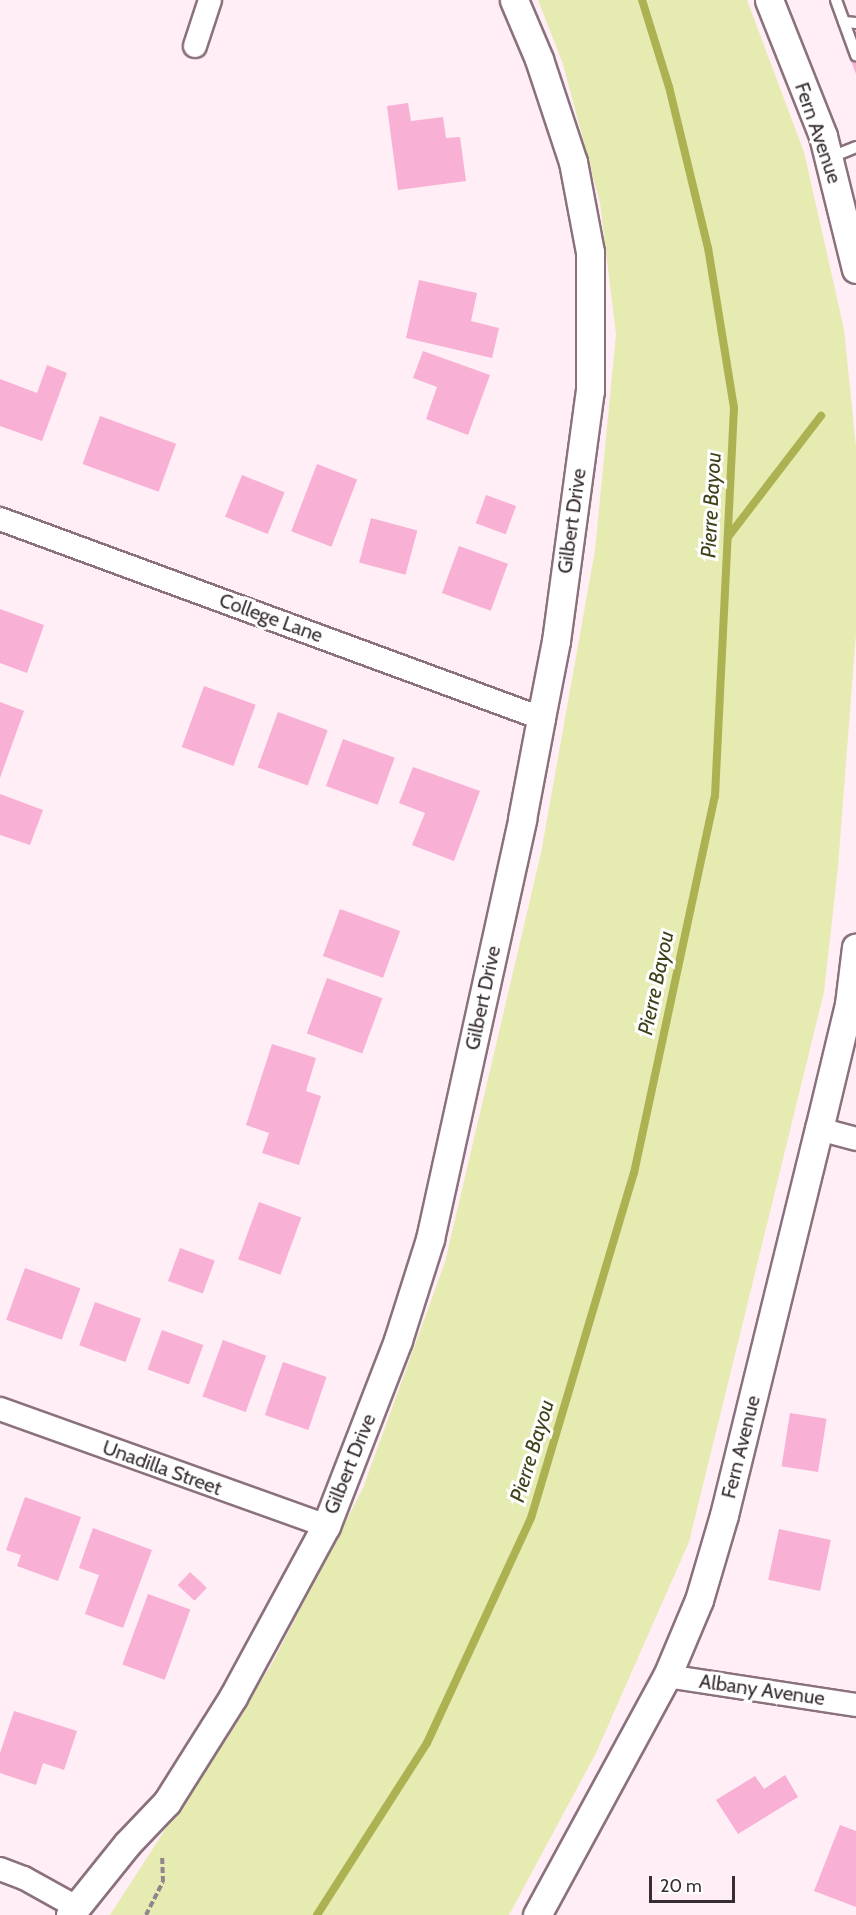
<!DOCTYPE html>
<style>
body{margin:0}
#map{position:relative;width:856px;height:1915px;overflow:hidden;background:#ffeef6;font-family:Cabin,sans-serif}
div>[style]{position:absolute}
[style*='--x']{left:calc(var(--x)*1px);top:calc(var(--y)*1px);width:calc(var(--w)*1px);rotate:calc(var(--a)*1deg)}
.green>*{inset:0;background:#e6ebb2}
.stream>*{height:8px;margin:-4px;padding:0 4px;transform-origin:4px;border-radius:4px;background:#acb252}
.building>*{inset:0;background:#f8b0d5;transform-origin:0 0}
.path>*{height:4px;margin-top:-2px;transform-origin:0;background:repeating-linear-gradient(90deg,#92848b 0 6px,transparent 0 9px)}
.roads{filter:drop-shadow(2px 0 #8a717d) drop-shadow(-2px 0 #8a717d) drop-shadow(0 2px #8a717d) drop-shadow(0 -2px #8a717d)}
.service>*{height:10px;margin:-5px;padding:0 5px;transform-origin:5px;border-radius:5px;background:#fff}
.minor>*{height:22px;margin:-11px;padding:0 11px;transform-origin:11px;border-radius:11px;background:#fff}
.tertiary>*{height:27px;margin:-13.5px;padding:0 13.5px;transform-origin:13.5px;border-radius:13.5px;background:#fff}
span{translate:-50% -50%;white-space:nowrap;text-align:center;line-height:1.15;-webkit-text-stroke:6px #fff;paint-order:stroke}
.street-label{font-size:20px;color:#372d32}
.water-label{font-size:21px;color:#3f4119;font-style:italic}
.scale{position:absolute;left:649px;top:1876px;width:86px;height:27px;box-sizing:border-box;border:3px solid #372d32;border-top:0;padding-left:8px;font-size:18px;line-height:21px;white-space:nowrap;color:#372d32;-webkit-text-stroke:4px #fff;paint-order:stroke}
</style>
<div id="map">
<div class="green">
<div style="clip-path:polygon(538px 0,747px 0,804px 152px,844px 329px,856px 447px,856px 633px,838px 867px,824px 992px,689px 1542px,596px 1753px,509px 1915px,110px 1915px,270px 1667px,363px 1488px,445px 1262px,541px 853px,595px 550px,616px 335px,600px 203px,563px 64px)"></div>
</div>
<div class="stream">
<div style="--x:728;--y:537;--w:153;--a:-52.5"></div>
<div style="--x:317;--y:1915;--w:204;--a:-57.4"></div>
<div style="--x:427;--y:1743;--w:248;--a:-65.2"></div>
<div style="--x:531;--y:1518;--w:360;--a:-73.4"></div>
<div style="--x:634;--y:1173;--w:386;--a:-77.9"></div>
<div style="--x:715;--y:796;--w:388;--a:-87.2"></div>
<div style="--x:734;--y:408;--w:162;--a:-99.2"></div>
<div style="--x:708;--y:248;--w:166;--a:-103.6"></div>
<div style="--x:669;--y:87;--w:91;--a:-107.2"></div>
</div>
<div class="building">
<div style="clip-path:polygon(856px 59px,856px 74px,851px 61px)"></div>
<div style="clip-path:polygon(408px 103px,411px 121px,443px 117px,446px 138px,460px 137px,466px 181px,398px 190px,387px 106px)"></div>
<div style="clip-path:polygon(419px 280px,477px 293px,471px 321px,499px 328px,492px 358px,406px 338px)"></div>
<div style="clip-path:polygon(423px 351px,490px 375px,468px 435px,426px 419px,437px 387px,413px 378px)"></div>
<div style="clip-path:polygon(47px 365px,67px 373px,42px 441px,0 426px,0 379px,37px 393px)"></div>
<div style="left:100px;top:416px;width:81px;height:51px;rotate:20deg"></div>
<div style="left:317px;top:464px;width:43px;height:72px;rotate:21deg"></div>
<div style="left:242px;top:475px;width:46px;height:45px;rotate:22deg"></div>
<div style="left:486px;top:495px;width:32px;height:30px;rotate:20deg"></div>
<div style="left:371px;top:518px;width:48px;height:46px;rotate:15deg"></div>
<div style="left:459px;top:546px;width:52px;height:50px;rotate:20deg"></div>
<div style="clip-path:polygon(0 609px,44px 625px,27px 673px,0 663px)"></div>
<div style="left:204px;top:686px;width:55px;height:65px;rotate:20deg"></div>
<div style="clip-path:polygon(0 702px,24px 711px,0 778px)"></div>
<div style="left:278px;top:712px;width:53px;height:59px;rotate:20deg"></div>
<div style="left:343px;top:739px;width:55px;height:50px;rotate:20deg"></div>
<div style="clip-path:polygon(413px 767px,480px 791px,454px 861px,412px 845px,425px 813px,399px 803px)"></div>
<div style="clip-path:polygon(0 794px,43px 810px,30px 845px,0 835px)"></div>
<div style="left:340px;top:909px;width:64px;height:50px;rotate:20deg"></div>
<div style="left:327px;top:978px;width:59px;height:59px;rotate:20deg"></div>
<div style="clip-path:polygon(272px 1044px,316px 1058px,306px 1091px,321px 1096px,299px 1165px,262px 1153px,269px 1133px,246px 1125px)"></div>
<div style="left:259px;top:1202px;width:45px;height:61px;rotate:20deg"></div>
<div style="left:180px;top:1248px;width:37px;height:35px;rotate:20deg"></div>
<div style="left:25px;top:1268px;width:59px;height:55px;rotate:20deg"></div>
<div style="left:95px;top:1302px;width:49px;height:46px;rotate:20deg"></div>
<div style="left:162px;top:1330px;width:44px;height:42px;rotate:20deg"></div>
<div style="left:223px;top:1340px;width:46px;height:60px;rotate:20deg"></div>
<div style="left:283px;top:1362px;width:46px;height:56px;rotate:19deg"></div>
<div style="left:790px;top:1413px;width:37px;height:54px;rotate:9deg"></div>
<div style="clip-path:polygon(25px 1497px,81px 1517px,58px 1581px,17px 1566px,21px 1555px,6px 1550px)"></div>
<div style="clip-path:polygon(93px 1528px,152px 1550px,123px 1628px,85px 1614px,99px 1575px,79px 1568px)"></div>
<div style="left:779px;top:1529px;width:53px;height:52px;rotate:12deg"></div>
<div style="left:190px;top:1572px;width:23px;height:18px;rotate:43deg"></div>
<div style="left:148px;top:1594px;width:45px;height:75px;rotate:20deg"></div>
<div style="clip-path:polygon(14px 1711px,77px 1731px,64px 1770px,43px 1763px,36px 1785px,0 1773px,0 1753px)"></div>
<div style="clip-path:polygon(785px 1775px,798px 1797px,738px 1834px,716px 1800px,755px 1776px,764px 1789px)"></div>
<div style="clip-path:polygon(840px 1825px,856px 1831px,856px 1907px,814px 1891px)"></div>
</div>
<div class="path">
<div style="--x:146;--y:1915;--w:37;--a:-63"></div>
<div style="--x:163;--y:1882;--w:26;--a:-92"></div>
</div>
<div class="roads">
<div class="service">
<div style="--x:836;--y:0;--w:59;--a:70"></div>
<div style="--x:844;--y:22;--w:12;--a:5"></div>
<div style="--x:829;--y:158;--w:29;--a:-22"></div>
</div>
<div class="minor">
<div style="--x:195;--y:46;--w:48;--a:-71.9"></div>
<div style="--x:0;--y:519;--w:576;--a:20.2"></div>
<div style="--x:819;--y:1129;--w:38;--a:15"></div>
<div style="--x:0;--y:1409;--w:346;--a:19.7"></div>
<div style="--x:667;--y:1676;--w:191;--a:8.7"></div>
<div style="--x:0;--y:1869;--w:26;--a:21"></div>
<div style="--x:24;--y:1878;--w:60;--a:29.1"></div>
</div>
<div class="tertiary">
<div style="--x:769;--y:0;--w:146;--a:68.3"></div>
<div style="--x:823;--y:136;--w:137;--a:76.1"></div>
<div style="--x:70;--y:1915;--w:91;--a:-51.2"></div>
<div style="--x:127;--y:1844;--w:58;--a:-46.4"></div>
<div style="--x:167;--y:1802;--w:124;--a:-57.8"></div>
<div style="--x:233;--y:1697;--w:195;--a:-61.5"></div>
<div style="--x:326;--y:1526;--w:199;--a:-68.8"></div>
<div style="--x:398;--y:1340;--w:106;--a:-72.4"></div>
<div style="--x:430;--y:1239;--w:430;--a:-77.6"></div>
<div style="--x:522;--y:819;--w:103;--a:-79.3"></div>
<div style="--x:541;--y:718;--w:78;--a:-79"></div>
<div style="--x:556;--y:641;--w:252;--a:-82.3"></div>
<div style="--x:590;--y:391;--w:139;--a:-90"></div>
<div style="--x:590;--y:252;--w:92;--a:-100.7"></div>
<div style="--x:573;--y:162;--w:108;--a:-108.3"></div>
<div style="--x:539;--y:59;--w:64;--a:-113"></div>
<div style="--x:537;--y:1915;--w:272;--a:-61.5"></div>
<div style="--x:667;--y:1676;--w:82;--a:-67.2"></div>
<div style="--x:699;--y:1600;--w:89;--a:-73.6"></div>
<div style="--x:724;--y:1515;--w:398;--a:-76.2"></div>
<div style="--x:819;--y:1129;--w:129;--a:-76.5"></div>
<div style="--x:849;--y:1004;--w:57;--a:-83"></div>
</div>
</div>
<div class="street-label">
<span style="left:818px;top:133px;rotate:71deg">Fern Avenue</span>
<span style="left:572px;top:521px;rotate:-82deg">Gilbert Drive</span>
<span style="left:271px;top:618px;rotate:20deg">College Lane</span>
<span style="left:483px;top:998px;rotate:-78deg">Gilbert Drive</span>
<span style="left:741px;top:1447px;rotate:-76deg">Fern Avenue</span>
<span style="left:350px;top:1464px;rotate:-68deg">Gilbert Drive</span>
<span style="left:162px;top:1468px;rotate:20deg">Unadilla Street</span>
<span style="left:762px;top:1690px;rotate:8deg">Albany Avenue</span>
</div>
<div class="water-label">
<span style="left:711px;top:505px;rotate:-87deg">Pierre Bayou</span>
<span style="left:656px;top:983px;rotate:-78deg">Pierre Bayou</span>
<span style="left:532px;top:1451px;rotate:-73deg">Pierre Bayou</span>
</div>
<div class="scale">20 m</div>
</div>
